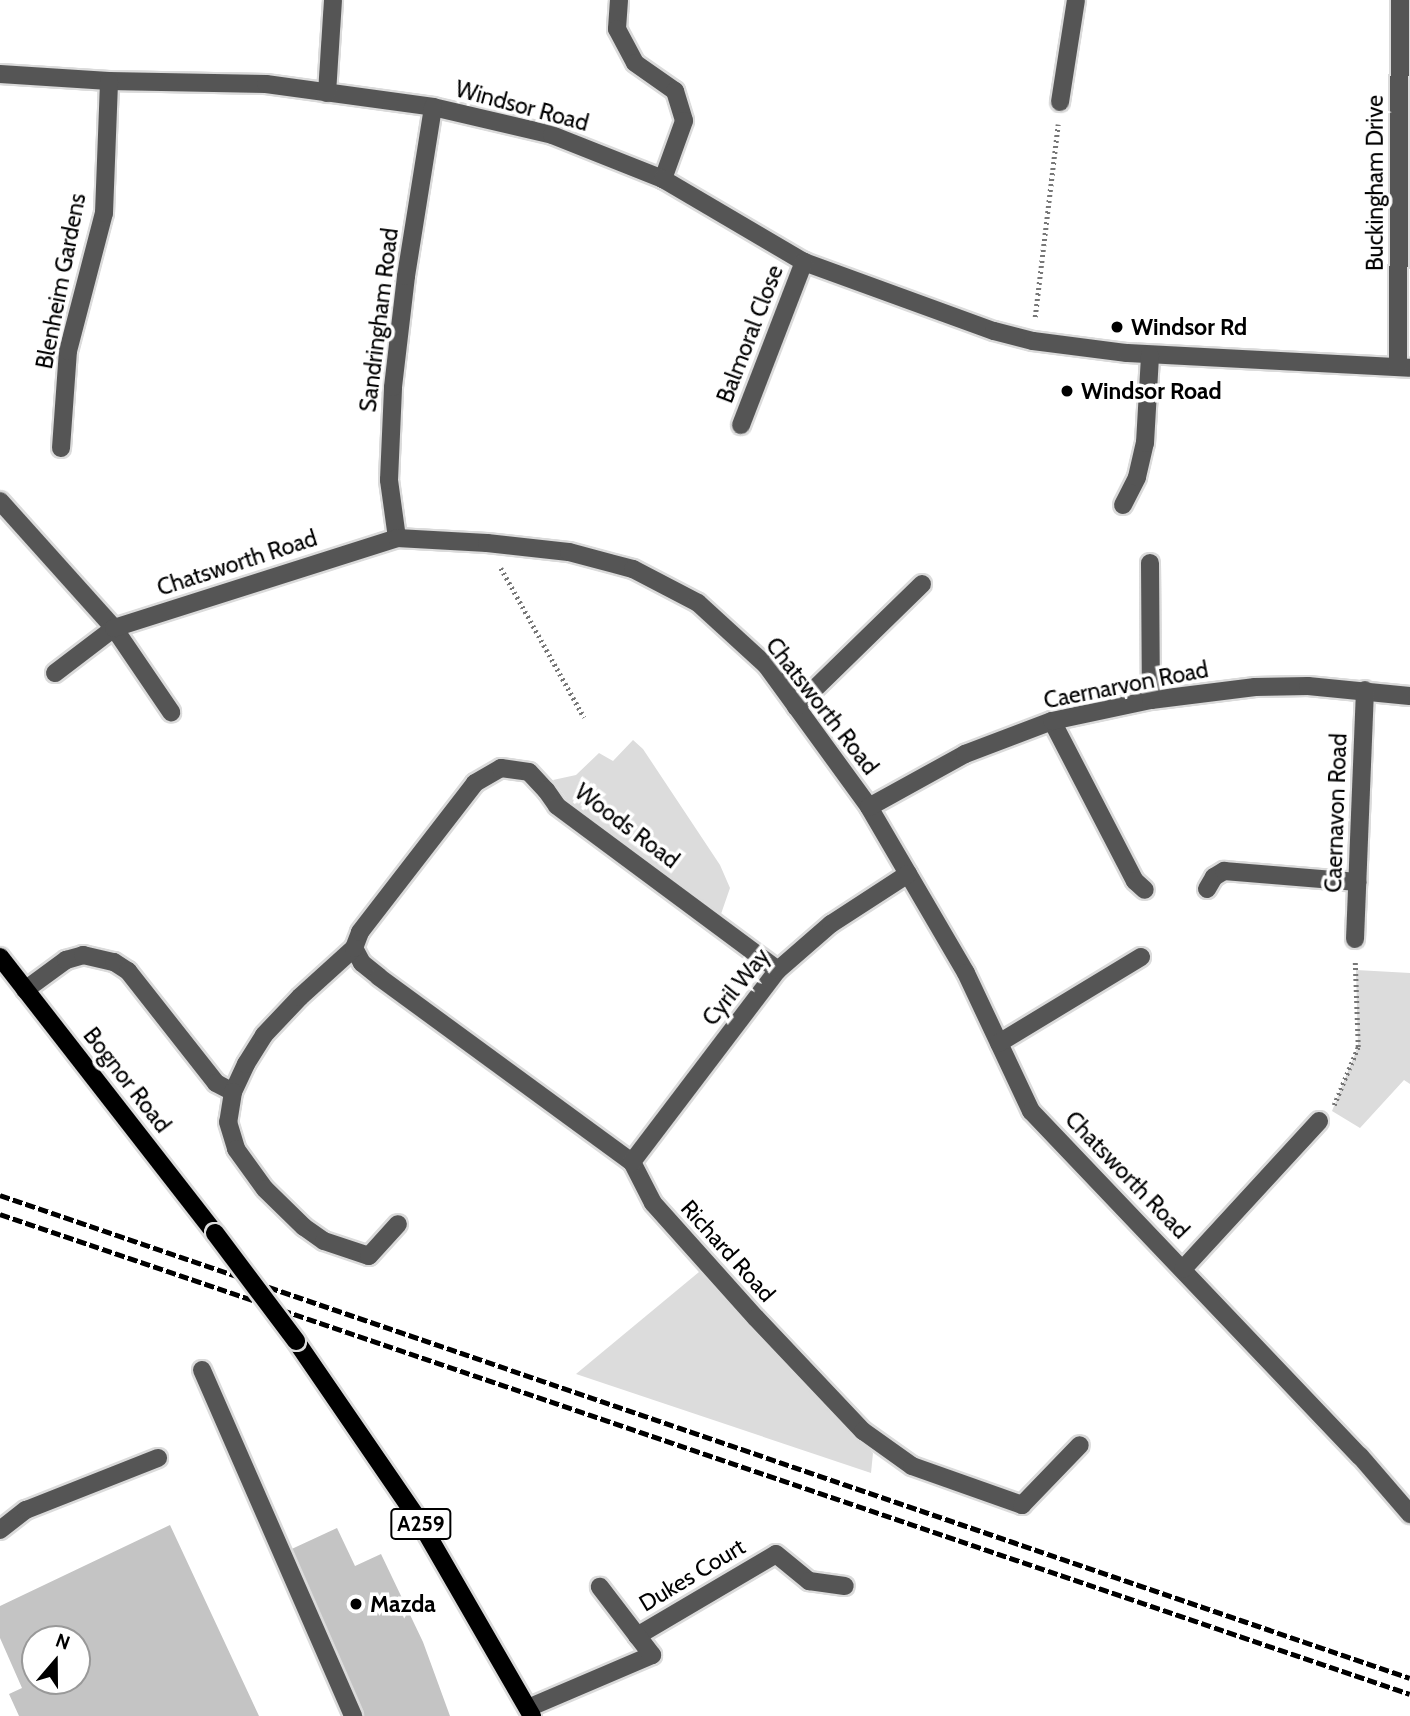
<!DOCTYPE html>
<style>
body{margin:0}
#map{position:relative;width:1410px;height:1716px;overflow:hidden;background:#fff;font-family:Cabin,sans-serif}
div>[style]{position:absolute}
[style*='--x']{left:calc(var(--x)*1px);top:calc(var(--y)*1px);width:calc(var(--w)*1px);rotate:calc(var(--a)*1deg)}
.green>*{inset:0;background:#dcdcdc}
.building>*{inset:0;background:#c4c4c4}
.path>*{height:4.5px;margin-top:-2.25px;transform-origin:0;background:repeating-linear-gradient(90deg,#777 0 2px,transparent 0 5.5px)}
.roads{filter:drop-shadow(2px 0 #dbdbdb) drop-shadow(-2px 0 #dbdbdb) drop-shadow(0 2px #dbdbdb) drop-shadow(0 -2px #dbdbdb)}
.minor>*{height:18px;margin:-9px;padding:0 9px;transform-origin:9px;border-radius:9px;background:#555}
.major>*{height:18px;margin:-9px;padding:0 9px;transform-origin:9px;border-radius:9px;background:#000}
.rail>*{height:5px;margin-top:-2.5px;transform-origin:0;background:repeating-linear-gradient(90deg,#000 0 10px,transparent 0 13.5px)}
.bridges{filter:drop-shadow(2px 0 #dbdbdb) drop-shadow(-2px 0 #dbdbdb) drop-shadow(0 2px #dbdbdb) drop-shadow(0 -2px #dbdbdb)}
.major-bridge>*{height:18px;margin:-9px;padding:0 9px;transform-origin:9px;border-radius:9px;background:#000}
.dots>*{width:19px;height:19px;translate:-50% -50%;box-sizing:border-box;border:4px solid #fff;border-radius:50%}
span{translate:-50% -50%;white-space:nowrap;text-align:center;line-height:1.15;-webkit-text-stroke:7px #fff;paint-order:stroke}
.shield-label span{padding:2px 5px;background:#fff;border:2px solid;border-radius:5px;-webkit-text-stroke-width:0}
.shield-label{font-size:21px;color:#000;font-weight:700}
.street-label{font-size:23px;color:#000}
.poi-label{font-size:23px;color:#000;font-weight:700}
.left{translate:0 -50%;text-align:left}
.north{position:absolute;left:21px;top:1625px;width:70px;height:70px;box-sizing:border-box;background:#fff;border:2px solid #999;border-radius:50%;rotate:20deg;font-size:19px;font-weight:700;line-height:28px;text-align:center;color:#000}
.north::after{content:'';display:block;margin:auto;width:24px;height:32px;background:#000;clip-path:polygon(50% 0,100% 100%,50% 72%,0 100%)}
</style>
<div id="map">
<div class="green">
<div style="clip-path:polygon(633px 740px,643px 749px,720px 865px,730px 888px,721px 914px,568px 801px,553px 780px,576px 775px,599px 753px,613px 761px)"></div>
<div style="clip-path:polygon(1356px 970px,1410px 973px,1410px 1084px,1404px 1080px,1360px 1128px,1332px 1111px,1358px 1046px)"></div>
<div style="clip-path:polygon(699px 1272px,706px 1272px,873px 1453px,871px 1473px,576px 1374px)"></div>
</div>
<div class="building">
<div style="clip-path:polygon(evenodd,170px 1525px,259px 1716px,19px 1716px,9px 1694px,22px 1688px,0 1638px,0 1606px,170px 1525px,35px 1639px,77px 1639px,77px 1681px,35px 1681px,35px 1639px)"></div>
<div style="clip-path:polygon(337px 1528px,355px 1566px,381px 1554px,423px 1642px,450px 1716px,363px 1716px,283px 1553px)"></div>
</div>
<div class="path">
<div style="--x:1035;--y:317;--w:194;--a:-83.2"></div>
<div style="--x:501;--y:568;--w:171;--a:60.9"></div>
<div style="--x:1334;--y:1105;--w:63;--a:-67.5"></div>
<div style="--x:1358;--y:1047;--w:86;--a:-92"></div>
</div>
<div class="roads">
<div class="minor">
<div style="--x:619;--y:0;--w:29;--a:94"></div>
<div style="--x:617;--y:29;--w:38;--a:62"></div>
<div style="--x:635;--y:63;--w:49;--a:35"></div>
<div style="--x:675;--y:91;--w:31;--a:73"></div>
<div style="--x:684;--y:121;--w:62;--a:109.9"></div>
<div style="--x:0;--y:74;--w:109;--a:3.7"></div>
<div style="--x:109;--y:81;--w:157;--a:1.1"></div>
<div style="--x:266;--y:84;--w:169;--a:7.8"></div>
<div style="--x:433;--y:107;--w:122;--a:13.2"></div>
<div style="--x:552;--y:135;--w:119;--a:21.6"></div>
<div style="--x:663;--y:179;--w:164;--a:30.5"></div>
<div style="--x:804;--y:262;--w:202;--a:20"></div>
<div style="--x:994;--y:331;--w:40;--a:14.4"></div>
<div style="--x:1033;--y:341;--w:95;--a:7.3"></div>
<div style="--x:1127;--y:353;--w:283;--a:3"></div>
<div style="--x:327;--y:93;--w:93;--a:-86.3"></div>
<div style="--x:1060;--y:102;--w:103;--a:-81.1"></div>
<div style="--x:1398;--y:367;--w:367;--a:-89.7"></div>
<div style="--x:741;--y:425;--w:175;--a:-68.9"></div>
<div style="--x:61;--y:448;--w:97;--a:-85.9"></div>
<div style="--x:68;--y:351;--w:143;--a:-75.4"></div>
<div style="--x:104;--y:213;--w:132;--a:-87.8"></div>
<div style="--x:0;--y:501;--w:171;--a:48.1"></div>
<div style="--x:114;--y:628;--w:102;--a:55.8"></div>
<div style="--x:1123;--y:505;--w:31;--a:-63"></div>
<div style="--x:1137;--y:477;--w:35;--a:-77"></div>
<div style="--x:1145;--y:443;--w:88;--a:-86.7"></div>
<div style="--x:397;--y:538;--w:59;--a:-97.9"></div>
<div style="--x:389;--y:480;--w:93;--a:-87.5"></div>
<div style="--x:393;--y:387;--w:112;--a:-83.3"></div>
<div style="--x:406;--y:276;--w:171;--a:-80.9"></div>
<div style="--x:1150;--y:563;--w:137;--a:89.6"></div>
<div style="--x:55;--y:673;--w:74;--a:-37.3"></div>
<div style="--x:114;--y:628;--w:297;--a:-17.6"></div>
<div style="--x:397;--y:538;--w:90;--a:3.2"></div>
<div style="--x:487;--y:543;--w:82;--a:6.3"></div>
<div style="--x:569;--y:552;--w:66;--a:14.9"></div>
<div style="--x:633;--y:569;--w:73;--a:27.6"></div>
<div style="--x:698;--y:603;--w:92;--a:42.4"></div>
<div style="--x:766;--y:665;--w:175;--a:54"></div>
<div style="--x:869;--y:807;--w:192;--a:59.7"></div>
<div style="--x:966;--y:973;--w:153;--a:64.8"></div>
<div style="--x:1031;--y:1111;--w:477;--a:46.4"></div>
<div style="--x:1360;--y:1456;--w:77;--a:49.2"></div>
<div style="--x:796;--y:707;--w:176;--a:-44.3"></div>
<div style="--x:1052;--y:721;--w:180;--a:62.6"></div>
<div style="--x:1135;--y:881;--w:13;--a:42"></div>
<div style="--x:869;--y:807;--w:110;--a:-28.9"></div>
<div style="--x:965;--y:754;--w:93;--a:-20.8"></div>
<div style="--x:1052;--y:721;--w:101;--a:-12"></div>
<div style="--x:1151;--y:700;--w:105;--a:-7.1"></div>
<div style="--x:1255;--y:687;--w:53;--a:-1.1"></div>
<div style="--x:1308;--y:686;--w:102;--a:5.6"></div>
<div style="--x:1207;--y:889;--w:14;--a:-60"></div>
<div style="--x:1214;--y:877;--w:12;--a:-31"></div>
<div style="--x:1224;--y:871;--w:134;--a:4.7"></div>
<div style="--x:1355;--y:939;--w:249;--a:-87.7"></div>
<div style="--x:354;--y:948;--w:17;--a:62"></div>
<div style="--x:362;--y:963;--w:22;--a:39"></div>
<div style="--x:379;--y:977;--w:313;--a:36.2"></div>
<div style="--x:632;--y:1162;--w:46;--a:62.9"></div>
<div style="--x:653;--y:1203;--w:154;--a:48.2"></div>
<div style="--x:756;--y:1318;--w:156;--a:46.6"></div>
<div style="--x:863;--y:1431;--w:60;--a:35.5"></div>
<div style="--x:912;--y:1466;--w:117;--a:19.5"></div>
<div style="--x:1022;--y:1505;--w:83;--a:-46"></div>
<div style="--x:25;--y:990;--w:51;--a:-36.2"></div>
<div style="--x:66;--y:960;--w:18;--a:-16"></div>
<div style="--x:83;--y:955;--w:32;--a:13"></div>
<div style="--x:114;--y:962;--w:17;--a:33"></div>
<div style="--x:128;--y:971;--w:142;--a:51.8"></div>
<div style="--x:216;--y:1083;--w:19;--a:28"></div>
<div style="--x:233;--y:1092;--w:31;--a:-65"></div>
<div style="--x:246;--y:1064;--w:34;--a:-58"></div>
<div style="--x:264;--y:1035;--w:52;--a:-46.5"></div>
<div style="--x:300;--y:997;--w:73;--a:-42.2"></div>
<div style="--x:354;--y:948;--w:17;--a:-69"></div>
<div style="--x:360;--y:932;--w:188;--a:-52.3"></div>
<div style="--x:475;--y:783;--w:30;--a:-30"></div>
<div style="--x:501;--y:768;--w:28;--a:8"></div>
<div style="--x:529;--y:772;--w:25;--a:47"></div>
<div style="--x:546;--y:790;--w:19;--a:55"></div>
<div style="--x:557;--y:806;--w:275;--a:36.6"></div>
<div style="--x:999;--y:1043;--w:166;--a:-31.2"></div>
<div style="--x:233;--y:1092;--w:30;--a:99"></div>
<div style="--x:228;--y:1122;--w:28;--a:73"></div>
<div style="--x:236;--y:1149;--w:49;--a:54.1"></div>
<div style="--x:265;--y:1189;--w:54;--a:44.3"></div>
<div style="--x:304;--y:1227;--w:24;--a:35"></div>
<div style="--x:324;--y:1241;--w:47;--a:18.4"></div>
<div style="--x:369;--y:1256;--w:43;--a:-47.8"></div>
<div style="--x:632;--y:1162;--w:241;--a:-52.8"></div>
<div style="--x:778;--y:970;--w:70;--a:-41"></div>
<div style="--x:831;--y:924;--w:92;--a:-33"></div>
<div style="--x:1183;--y:1269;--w:201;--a:-47.4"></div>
<div style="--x:202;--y:1370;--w:378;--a:66.4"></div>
<div style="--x:0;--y:1530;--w:33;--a:-38"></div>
<div style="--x:26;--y:1510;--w:142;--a:-21.5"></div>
<div style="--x:637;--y:1636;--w:161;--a:-30.5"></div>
<div style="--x:776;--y:1554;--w:43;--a:39.3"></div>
<div style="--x:809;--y:1581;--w:36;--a:8"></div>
<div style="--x:528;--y:1708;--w:135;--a:-23.1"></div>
<div style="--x:652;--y:1655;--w:86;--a:-127.4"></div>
</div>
<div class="major">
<div style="--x:0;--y:957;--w:350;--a:52.1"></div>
<div style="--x:296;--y:1341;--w:219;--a:55.6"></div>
<div style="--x:420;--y:1522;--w:224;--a:60"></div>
</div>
</div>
<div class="rail">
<div style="--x:0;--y:1195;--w:1490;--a:18.91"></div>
<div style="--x:0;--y:1214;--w:1489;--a:18.8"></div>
</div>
<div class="bridges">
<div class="major-bridge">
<div style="--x:215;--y:1233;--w:135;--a:53.1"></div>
</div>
</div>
<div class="dots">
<div style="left:1117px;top:327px;background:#000"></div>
<div style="left:1067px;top:391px;background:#000"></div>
<div style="left:356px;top:1604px;background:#000"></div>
</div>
<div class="shield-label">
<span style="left:421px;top:1524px">A259</span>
</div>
<div class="street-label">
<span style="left:522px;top:106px;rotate:15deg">Windsor Road</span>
<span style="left:1375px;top:183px;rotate:-90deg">Buckingham Drive</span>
<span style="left:61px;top:281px;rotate:-79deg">Blenheim Gardens</span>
<span style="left:379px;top:320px;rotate:-83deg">Sandringham Road</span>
<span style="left:750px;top:334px;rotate:-69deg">Balmoral Close</span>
<span style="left:237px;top:563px;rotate:-18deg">Chatsworth Road</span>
<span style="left:1126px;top:685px;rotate:-11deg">Caernarvon Road</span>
<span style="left:822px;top:706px;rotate:52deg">Chatsworth Road</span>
<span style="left:1336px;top:813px;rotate:-88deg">Caernavon Road</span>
<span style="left:627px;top:826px;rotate:37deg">Woods Road</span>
<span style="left:736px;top:987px;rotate:-51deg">Cyril Way</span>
<span style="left:127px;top:1080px;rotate:52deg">Bognor Road</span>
<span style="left:1127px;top:1175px;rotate:46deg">Chatsworth Road</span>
<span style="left:728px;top:1251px;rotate:48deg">Richard Road</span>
<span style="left:692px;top:1575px;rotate:-31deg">Dukes Court</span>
</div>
<div class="poi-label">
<span class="left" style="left:1131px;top:327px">Windsor Rd</span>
<span class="left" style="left:1081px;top:391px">Windsor Road</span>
<span class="left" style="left:370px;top:1604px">Mazda</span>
</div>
<div class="north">N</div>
</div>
